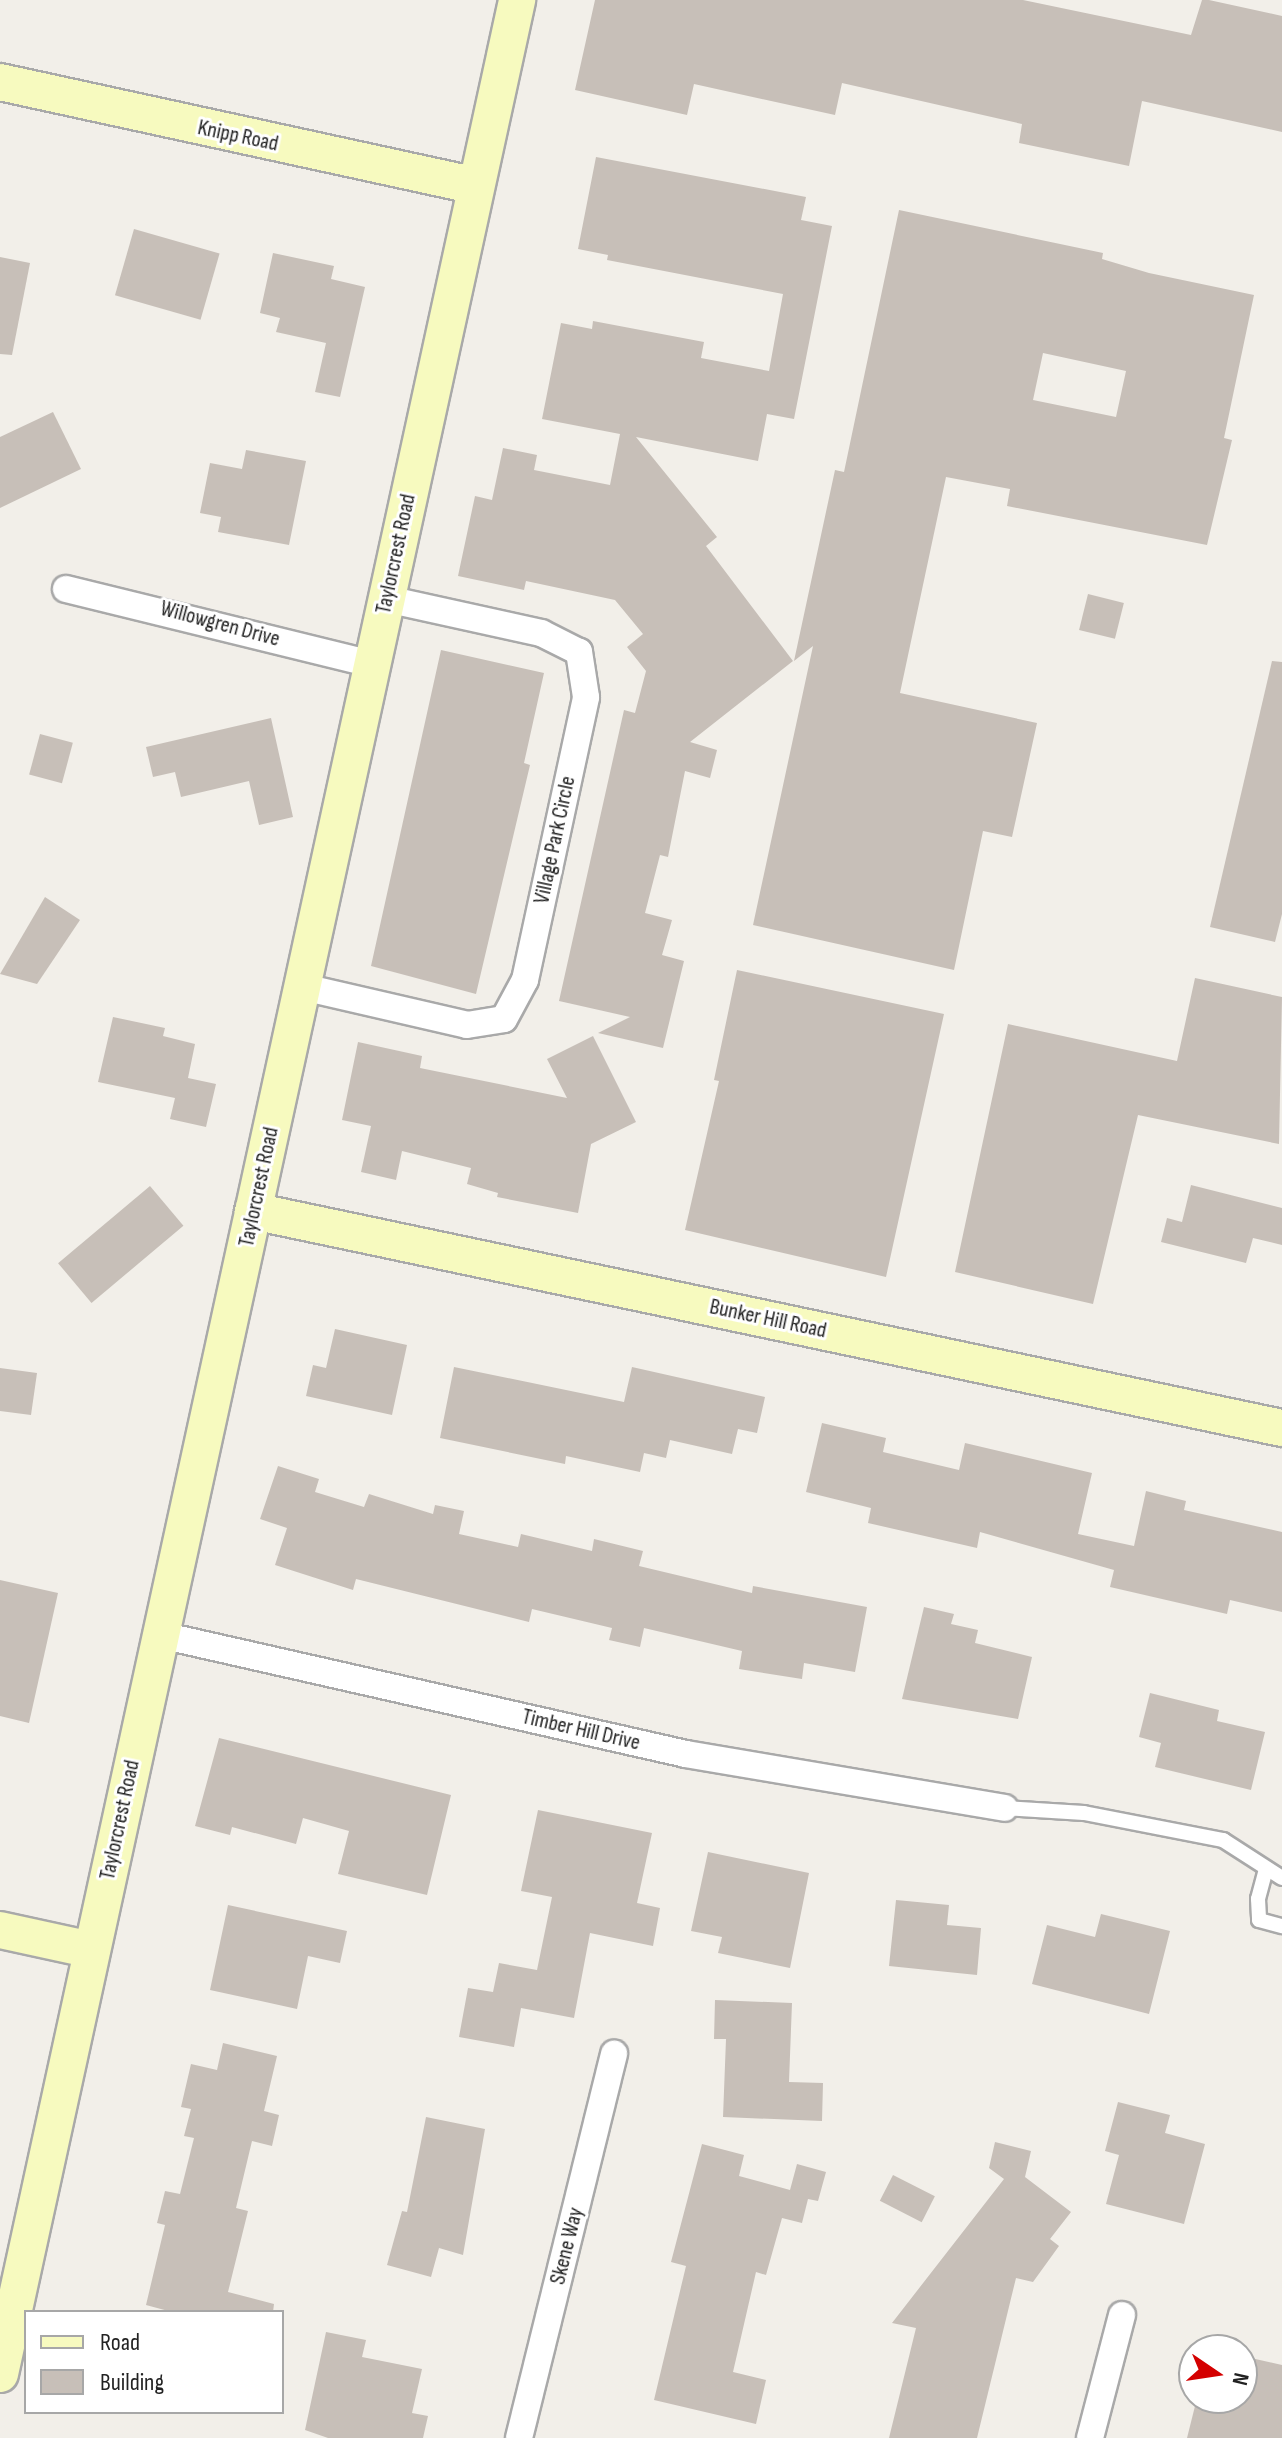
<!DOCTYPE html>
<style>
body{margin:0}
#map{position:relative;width:1282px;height:2438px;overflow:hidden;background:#f2efe9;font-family:"Sofia Sans Condensed",sans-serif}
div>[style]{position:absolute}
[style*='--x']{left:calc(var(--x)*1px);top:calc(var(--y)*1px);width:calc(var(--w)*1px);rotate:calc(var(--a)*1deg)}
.building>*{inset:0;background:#c7bfb8;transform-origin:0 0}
.roads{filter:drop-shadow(2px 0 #a9a9a9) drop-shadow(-2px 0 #a9a9a9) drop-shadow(0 2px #a9a9a9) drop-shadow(0 -2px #a9a9a9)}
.lane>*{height:14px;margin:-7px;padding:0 7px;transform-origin:7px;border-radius:7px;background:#fff}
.street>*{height:26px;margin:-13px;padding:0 13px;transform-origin:13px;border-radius:13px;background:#fff}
.secondary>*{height:36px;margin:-18px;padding:0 18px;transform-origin:18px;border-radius:18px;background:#f7fabf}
span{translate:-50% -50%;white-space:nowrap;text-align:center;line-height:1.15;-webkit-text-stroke:6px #fff;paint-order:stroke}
.street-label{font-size:22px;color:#222}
.legend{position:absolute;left:24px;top:2310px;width:260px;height:104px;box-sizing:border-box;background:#fff;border:2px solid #a7a7a7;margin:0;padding:10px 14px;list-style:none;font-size:24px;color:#222}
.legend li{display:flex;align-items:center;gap:16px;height:40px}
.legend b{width:40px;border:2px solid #a7a7a7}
.north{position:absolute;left:1178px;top:2334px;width:80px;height:80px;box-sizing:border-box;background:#fff;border:2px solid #a7a7a7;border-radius:50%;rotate:103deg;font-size:22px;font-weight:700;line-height:32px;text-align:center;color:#222}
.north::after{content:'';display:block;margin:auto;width:28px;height:36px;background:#d40000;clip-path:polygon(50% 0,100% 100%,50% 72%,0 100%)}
</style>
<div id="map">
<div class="building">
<div style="clip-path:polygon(595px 0,1023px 0,1191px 35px,1202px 0,1209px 0,1282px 16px,1282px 132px,1142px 101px,1129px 166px,1019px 143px,1022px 124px,842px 83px,835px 115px,694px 84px,687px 115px,575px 90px)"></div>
<div style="clip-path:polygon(596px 157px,806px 197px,801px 220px,832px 226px,794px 419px,767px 414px,758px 461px,636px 437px,717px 537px,706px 546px,793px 661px,690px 742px,717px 750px,710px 778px,685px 771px,668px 857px,660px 855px,645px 913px,672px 920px,662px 955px,684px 961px,663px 1048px,598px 1033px,630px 1017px,559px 1001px,624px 710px,635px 713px,646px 671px,627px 647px,643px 634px,615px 600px,526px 581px,524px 590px,458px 576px,475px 496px,492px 500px,503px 448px,537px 455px,534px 470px,610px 485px,620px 434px,542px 419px,561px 323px,592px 329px,593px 321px,704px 342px,701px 358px,769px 371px,783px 294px,607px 260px,608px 255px,578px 249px)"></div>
<div style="clip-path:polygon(evenodd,899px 210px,1103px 253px,1102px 259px,1149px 273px,1254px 295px,1224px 438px,1232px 440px,1207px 545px,1007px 506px,1010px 489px,946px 477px,900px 693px,1037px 723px,1012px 837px,983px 831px,954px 970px,753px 925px,813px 646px,794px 661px,835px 470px,844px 472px,899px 210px,1043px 353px,1126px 371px,1116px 417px,1033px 400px,1043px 353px)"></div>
<div style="left:134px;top:229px;width:89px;height:69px;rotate:16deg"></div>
<div style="clip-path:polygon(273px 253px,334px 266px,331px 279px,365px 287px,340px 397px,315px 392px,326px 343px,276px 332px,280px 318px,260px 313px)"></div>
<div style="clip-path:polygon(0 257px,30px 263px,12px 355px,0 354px)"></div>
<div style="clip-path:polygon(53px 412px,81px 469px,0 508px,0 437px)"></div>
<div style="clip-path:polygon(246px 450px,306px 461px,289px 545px,218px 532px,221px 517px,200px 513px,210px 463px,242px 469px)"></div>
<div style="left:1088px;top:594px;width:37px;height:37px;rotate:14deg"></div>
<div style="clip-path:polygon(441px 650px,544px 673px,524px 763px,530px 765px,476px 994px,371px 966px)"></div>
<div style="clip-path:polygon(1272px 661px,1282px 662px,1282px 914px,1275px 942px,1210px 927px)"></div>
<div style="clip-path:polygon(271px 718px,293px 817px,259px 825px,249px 781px,181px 797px,175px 772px,153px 777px,146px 747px)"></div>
<div style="left:40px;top:734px;width:34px;height:42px;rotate:15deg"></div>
<div style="clip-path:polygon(45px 897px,80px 920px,37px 984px,0 974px)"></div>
<div style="clip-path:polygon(737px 970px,944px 1014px,886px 1277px,685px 1230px,719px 1081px,714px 1080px)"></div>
<div style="clip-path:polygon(1195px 978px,1282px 997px,1279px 1144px,1138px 1115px,1093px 1304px,955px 1272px,1008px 1024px,1177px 1061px)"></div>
<div style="clip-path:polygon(113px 1017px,165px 1028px,163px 1036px,195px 1044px,188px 1078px,216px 1084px,206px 1127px,170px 1119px,175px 1098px,98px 1082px)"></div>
<div style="clip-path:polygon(593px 1036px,636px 1122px,591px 1144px,578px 1213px,497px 1197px,498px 1193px,467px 1184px,471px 1168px,402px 1151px,396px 1180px,361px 1172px,371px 1126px,342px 1120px,358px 1042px,422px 1056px,420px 1068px,567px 1098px,547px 1059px)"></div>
<div style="clip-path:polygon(1191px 1185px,1282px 1208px,1282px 1245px,1253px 1238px,1246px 1263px,1161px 1242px,1167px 1218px,1182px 1222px)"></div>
<div style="left:150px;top:1186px;width:52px;height:120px;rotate:50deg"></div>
<div style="clip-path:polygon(335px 1329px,407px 1345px,392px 1415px,306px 1396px,313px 1365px,326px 1368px)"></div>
<div style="clip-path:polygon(454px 1367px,624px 1402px,632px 1367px,765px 1397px,757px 1433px,738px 1429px,732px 1454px,670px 1440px,666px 1458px,644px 1453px,640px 1472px,566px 1456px,565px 1464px,440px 1438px)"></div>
<div style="clip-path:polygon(0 1368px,37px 1373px,31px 1415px,0 1411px)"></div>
<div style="clip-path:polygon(822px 1423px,886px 1438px,883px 1452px,959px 1470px,965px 1443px,1092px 1473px,1078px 1534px,1134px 1546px,1146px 1491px,1186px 1501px,1184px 1510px,1282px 1532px,1282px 1612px,1230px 1600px,1227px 1614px,1110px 1587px,1114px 1570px,980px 1532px,977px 1548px,868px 1523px,871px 1508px,806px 1492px)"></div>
<div style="clip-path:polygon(278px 1466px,319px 1479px,315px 1492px,364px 1507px,369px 1494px,433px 1514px,435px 1505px,464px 1511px,459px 1534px,518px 1547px,521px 1534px,592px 1551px,594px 1539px,643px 1551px,639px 1566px,752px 1593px,753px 1586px,867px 1607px,855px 1672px,804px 1663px,802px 1679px,739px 1669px,742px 1651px,644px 1628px,640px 1647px,609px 1640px,612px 1628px,532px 1609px,529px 1622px,356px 1579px,353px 1590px,275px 1565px,287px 1528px,260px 1519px)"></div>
<div style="clip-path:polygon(0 1580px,58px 1593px,29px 1723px,0 1716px)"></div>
<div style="clip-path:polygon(924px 1607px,954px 1614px,951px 1624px,978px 1630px,975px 1643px,1032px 1657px,1018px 1719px,902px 1699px)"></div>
<div style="clip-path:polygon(1150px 1693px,1219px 1710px,1217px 1721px,1265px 1732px,1251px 1790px,1155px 1767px,1161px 1743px,1139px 1737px)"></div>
<div style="clip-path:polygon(219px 1738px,451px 1795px,427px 1895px,338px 1874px,349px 1831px,303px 1818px,296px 1844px,232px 1827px,230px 1835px,195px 1826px)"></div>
<div style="clip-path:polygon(538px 1810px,652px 1833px,637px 1903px,660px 1908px,653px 1946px,590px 1933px,574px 2018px,521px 2008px,514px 2047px,459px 2037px,468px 1988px,493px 1992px,499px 1963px,537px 1970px,552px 1897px,521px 1891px)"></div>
<div style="clip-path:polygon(708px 1852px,809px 1873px,790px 1968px,718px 1953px,722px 1937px,691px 1931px)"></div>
<div style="clip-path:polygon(896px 1900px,949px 1905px,947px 1925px,981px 1928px,977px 1975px,889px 1966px)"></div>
<div style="clip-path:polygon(228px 1905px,347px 1931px,340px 1963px,308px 1956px,297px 2009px,210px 1990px)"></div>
<div style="clip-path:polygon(1101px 1914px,1170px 1931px,1149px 2014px,1032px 1984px,1047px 1925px,1095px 1937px)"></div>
<div style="clip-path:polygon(715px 2000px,792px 2003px,789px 2082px,823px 2083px,822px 2121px,723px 2117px,726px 2039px,714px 2039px)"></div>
<div style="clip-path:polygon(223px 2043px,277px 2056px,264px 2111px,279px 2115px,272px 2146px,252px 2141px,236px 2208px,248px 2211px,228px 2292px,274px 2304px,273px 2312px,172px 2312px,146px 2305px,165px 2225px,157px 2223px,165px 2191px,180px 2194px,194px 2138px,184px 2136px,191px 2109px,181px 2107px,191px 2064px,217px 2070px)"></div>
<div style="clip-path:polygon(1118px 2102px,1170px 2115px,1165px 2133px,1205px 2144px,1184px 2224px,1106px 2204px,1119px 2155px,1105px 2151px)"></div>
<div style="clip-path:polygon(426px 2117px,485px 2129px,463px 2255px,439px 2248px,431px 2277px,387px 2265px,402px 2211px,407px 2212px)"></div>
<div style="clip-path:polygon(995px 2142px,1031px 2151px,1025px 2177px,1071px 2212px,1050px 2239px,1059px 2246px,1033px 2282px,1016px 2278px,977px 2438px,889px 2438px,916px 2328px,892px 2323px,1004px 2179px,989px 2168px)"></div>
<div style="clip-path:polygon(702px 2144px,744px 2155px,739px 2176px,790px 2190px,797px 2164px,826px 2172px,818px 2201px,808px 2199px,802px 2223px,782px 2218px,766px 2275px,756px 2272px,733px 2372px,766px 2380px,756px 2424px,654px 2400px,686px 2266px,671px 2262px)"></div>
<div style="left:893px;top:2175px;width:47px;height:29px;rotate:27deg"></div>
<div style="clip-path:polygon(326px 2332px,366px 2340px,362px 2357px,422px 2369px,412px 2413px,428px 2416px,423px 2438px,328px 2438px,305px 2430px)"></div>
<div style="clip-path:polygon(1242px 2356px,1282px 2365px,1282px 2438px,1187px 2438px,1197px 2398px,1233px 2403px,1242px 2398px)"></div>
</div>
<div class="roads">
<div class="lane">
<div style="--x:1004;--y:1808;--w:80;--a:3.6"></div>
<div style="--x:1084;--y:1813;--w:142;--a:11"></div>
<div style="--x:1223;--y:1840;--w:70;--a:32.8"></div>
<div style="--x:1266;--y:1869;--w:31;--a:105"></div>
<div style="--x:1258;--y:1899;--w:21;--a:87"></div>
<div style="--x:1259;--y:1920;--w:24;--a:15"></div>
</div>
<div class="street">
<div style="--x:66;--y:589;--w:315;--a:13.8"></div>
<div style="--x:303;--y:987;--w:168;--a:13"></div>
<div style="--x:467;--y:1025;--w:37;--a:-9"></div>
<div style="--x:504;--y:1019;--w:44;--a:-61.7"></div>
<div style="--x:525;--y:980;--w:289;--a:-77.8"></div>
<div style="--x:586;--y:697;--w:46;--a:-98.8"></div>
<div style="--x:579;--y:652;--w:42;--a:-153.4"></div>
<div style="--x:541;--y:633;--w:159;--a:-167.6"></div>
<div style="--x:161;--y:1635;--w:538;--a:12.77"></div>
<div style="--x:686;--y:1754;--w:323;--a:9.6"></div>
<div style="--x:519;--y:2438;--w:396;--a:-76.1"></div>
<div style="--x:1090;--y:2438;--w:127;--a:-75.4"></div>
</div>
<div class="secondary">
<div style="--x:0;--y:82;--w:487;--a:12.3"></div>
<div style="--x:253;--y:1211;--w:1052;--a:11.91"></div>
<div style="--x:0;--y:1930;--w:94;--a:12.3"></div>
<div style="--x:0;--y:2374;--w:2430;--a:-77.71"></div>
</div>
</div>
<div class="street-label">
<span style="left:238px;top:136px;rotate:12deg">Knipp Road</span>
<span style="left:396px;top:554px;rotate:-78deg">Taylorcrest Road</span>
<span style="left:220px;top:624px;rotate:15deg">Willowgren Drive</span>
<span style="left:555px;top:840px;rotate:-78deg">Village Park Circle</span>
<span style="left:259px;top:1187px;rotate:-78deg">Taylorcrest Road</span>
<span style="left:768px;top:1319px;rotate:12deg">Bunker Hill Road</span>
<span style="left:581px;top:1730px;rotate:13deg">Timber Hill Drive</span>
<span style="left:120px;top:1820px;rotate:-78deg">Taylorcrest Road</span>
<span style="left:567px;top:2246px;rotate:-76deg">Skene Way</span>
</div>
<ul class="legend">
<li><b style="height:10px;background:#f7fabf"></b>Road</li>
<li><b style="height:22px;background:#c7bfb8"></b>Building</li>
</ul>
<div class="north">N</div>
</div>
